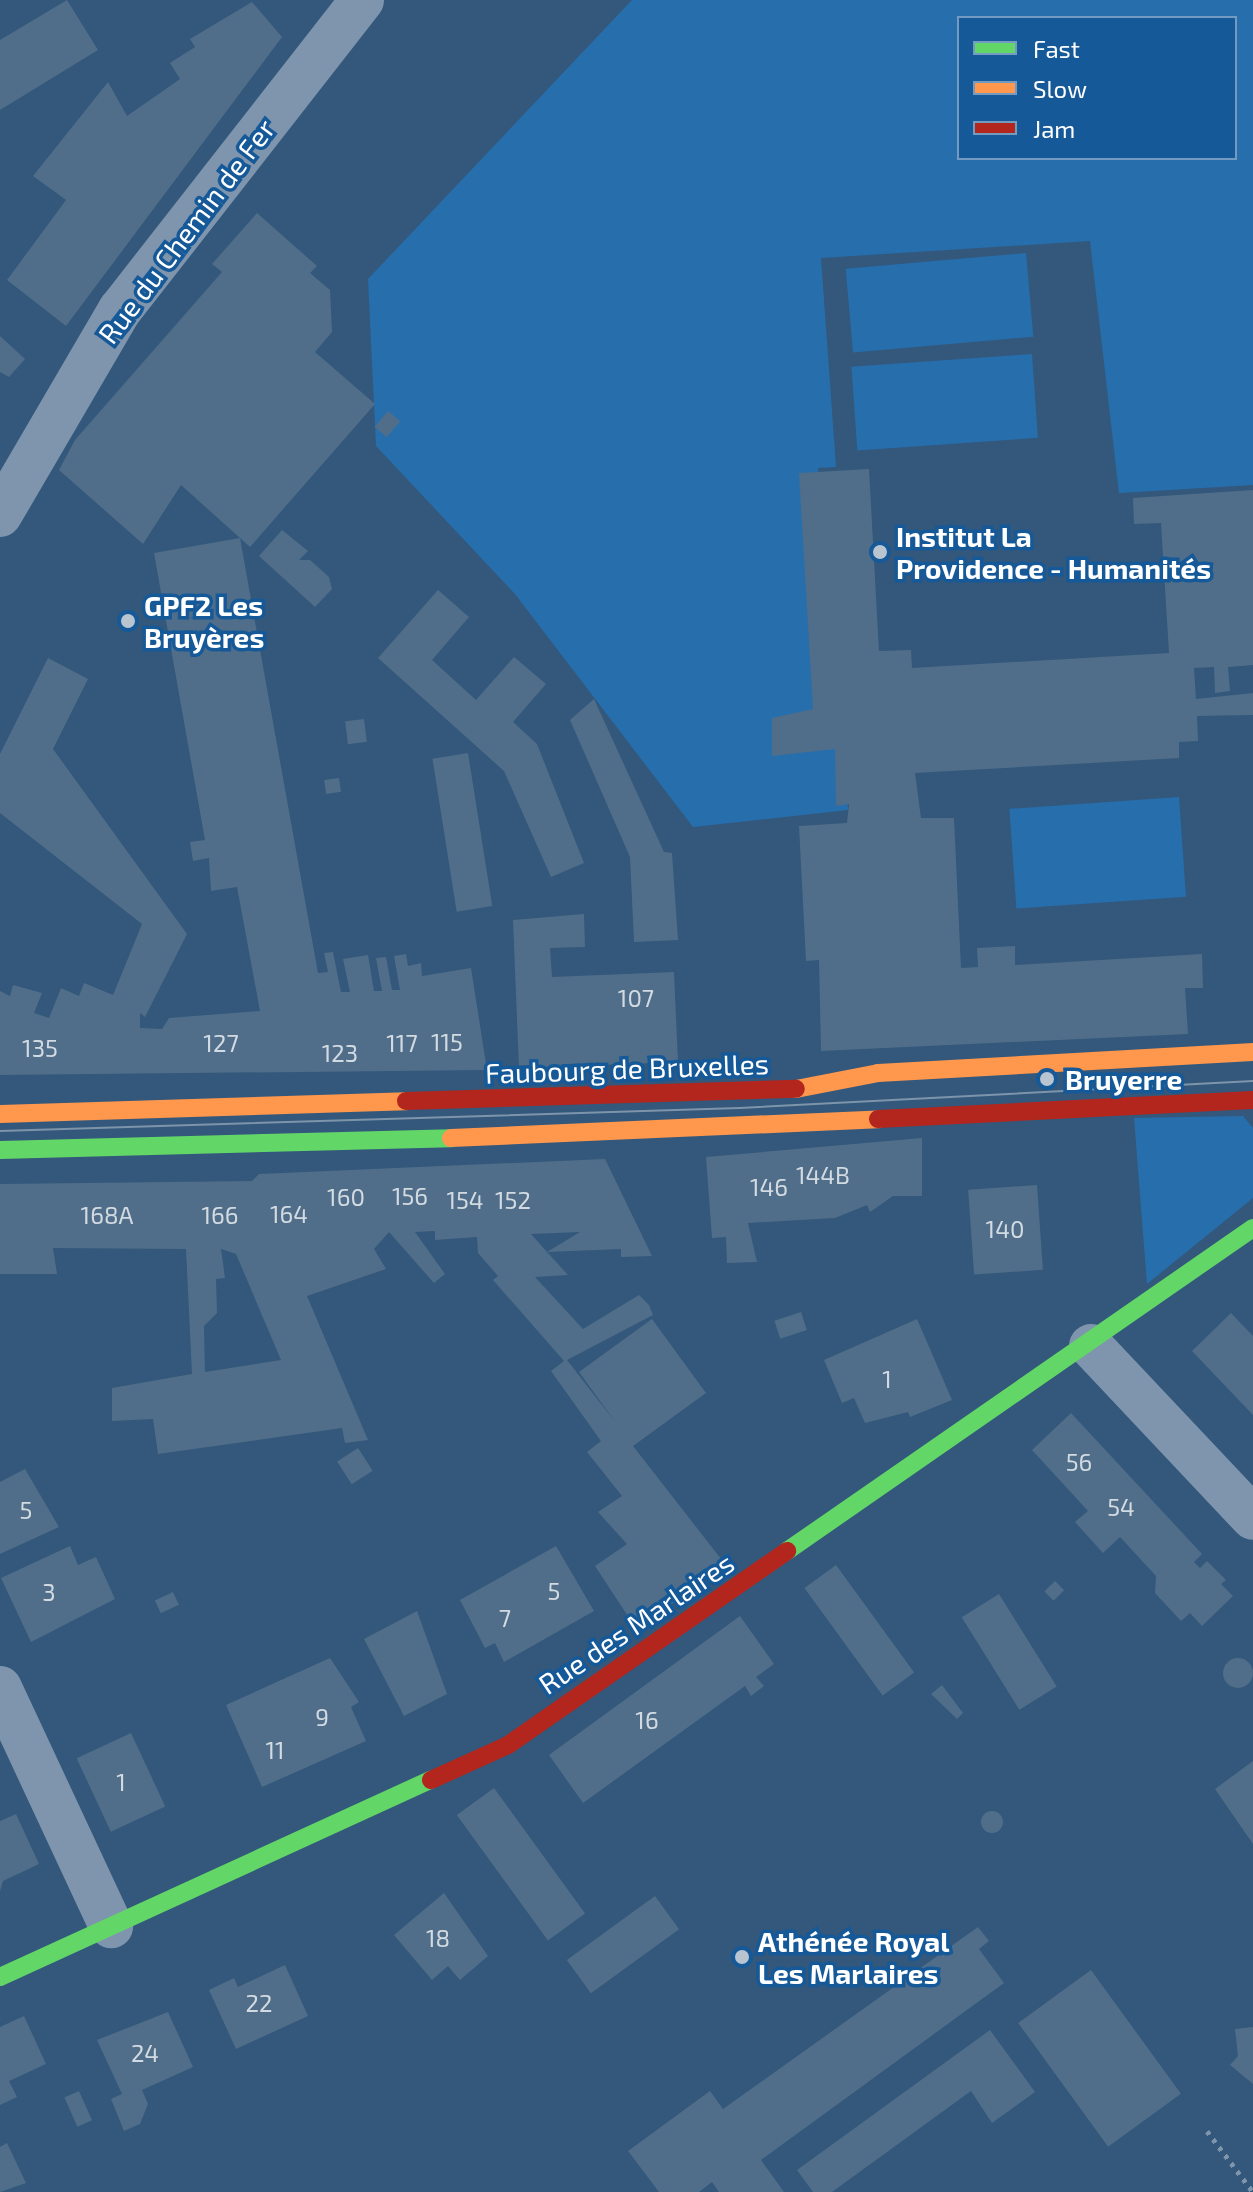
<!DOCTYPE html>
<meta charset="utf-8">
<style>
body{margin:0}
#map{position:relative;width:1253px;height:2192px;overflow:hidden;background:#33587b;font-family:"Exo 2",sans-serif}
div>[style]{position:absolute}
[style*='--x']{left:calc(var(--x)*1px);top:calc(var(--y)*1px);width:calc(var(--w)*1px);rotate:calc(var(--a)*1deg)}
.green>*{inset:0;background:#276ead;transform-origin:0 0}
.building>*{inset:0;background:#506e89;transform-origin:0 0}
.round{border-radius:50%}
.path>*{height:5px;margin-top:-2.5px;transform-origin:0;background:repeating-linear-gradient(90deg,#7e95ad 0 4px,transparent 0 10px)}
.street>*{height:44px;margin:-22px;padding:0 22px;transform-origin:22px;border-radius:22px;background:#7e95ad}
.fast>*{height:18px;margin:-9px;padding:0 9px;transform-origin:9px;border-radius:9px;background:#63d668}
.slow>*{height:18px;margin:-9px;padding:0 9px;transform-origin:9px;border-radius:9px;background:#ff974d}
.jam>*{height:18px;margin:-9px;padding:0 9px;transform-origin:9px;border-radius:9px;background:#b3261e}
.tram>*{height:2px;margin:-1px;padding:0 1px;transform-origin:1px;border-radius:1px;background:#7d94ab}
.dots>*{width:22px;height:22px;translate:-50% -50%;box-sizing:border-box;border:4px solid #165998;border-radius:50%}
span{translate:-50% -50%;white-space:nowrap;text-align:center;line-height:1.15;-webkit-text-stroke:7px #165998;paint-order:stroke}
.number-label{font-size:24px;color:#d3dbe2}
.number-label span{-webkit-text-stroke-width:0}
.street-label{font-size:28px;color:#fff}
.poi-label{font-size:28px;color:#fff;font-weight:700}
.left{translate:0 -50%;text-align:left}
.legend{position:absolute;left:957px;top:16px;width:280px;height:144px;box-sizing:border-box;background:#165998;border:2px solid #739bc1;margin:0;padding:10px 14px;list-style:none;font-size:24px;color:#fff}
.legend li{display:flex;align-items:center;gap:16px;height:40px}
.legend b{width:40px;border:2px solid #739bc1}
</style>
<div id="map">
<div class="green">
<div style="clip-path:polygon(evenodd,632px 0,1253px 0,1253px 485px,1119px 493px,1090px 241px,821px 258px,836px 467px,818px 468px,830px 710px,843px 710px,848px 810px,693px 827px,515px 594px,376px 446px,368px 279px,632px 0,959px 18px,1235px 18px,1235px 158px,959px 158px,959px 18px)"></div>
<div style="left:1026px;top:253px;width:84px;height:181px;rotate:85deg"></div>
<div style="left:1032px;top:354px;width:84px;height:181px;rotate:86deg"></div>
<div style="left:1179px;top:797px;width:100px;height:170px;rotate:86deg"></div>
<div style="clip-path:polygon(1243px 1116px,1253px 1128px,1253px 1198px,1147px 1284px,1134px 1118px)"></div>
</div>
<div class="building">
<div style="clip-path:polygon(67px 0,98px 50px,0 110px,0 40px)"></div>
<div style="clip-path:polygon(252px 2px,282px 37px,66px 326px,7px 280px,66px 200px,33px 176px,108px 82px,127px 116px,180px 79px,170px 63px,195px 47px,190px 39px)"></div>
<div style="clip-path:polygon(257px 213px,317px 266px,310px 273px,330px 290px,332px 332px,315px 352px,375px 404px,250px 547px,240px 538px,318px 973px,328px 972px,324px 953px,333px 952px,341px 992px,350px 992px,343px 959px,368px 955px,374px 991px,382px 991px,376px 958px,386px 957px,392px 990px,400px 990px,394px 956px,406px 954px,408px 966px,421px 963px,422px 976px,471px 968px,487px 1070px,0 1075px,0 991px,10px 996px,13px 985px,42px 993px,34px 1013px,49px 1018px,61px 988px,79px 996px,84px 983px,113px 995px,142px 924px,0 813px,0 754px,48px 658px,88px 679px,53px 749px,187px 934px,145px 1017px,140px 1013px,140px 1028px,162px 1029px,169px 1018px,260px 1011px,237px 887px,211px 891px,209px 858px,193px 861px,190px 842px,205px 840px,154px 553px,240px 538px,181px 485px,143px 544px,59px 470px,75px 440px,222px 272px,212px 264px)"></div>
<div style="clip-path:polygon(0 336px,25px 359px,9px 377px,0 372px)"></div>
<div style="left:388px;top:411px;width:16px;height:21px;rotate:40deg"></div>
<div style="clip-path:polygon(869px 469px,879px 651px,911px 650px,912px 668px,1169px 653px,1161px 523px,1134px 524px,1133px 498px,1253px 490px,1253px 665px,1228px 667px,1230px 691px,1215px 693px,1214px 667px,1194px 668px,1196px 699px,1253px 693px,1253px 715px,1197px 716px,1198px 741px,1179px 742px,1179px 758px,915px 773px,921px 818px,954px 818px,961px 968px,978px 967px,977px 948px,1015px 946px,1015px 965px,1202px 954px,1203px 988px,1185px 988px,1188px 1034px,821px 1051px,819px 960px,806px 961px,799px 826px,847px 823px,849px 804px,836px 806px,835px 749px,772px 756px,772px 718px,813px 709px,799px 473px)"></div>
<div style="clip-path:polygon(282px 530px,308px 551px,299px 560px,310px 560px,329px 577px,332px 589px,315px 607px,259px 556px)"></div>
<div style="clip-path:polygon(438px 590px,469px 617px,432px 660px,476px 700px,514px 657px,546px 684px,513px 722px,537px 744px,584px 863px,551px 877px,504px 771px,378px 658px)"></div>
<div style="clip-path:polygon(594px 699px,664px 852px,672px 853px,678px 940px,634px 942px,630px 857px,570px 720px)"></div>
<div style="left:364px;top:719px;width:23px;height:19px;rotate:83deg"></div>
<div style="left:468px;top:753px;width:155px;height:36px;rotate:81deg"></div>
<div style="left:339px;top:778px;width:14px;height:15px;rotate:82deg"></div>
<div style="clip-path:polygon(584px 914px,585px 947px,550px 948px,552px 977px,674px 972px,678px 1062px,519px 1068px,513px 920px)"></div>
<div style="clip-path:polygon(922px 1138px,922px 1196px,893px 1196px,870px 1212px,867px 1205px,835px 1218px,748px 1223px,757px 1262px,727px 1263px,726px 1237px,712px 1238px,706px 1157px)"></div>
<div style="clip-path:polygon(evenodd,605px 1159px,652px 1256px,621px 1257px,621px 1249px,547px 1252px,568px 1275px,535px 1277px,583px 1329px,639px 1295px,649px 1305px,653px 1315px,567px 1360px,616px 1423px,579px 1372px,652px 1319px,706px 1393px,633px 1446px,725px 1564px,637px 1630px,595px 1566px,627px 1544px,598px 1512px,622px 1496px,587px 1452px,601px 1441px,551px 1371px,564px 1361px,493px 1280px,498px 1276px,478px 1253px,477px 1237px,435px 1240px,435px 1231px,415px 1232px,445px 1274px,434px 1283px,389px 1232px,374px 1249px,386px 1269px,307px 1296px,368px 1440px,345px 1443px,342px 1428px,158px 1454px,153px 1419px,112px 1421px,112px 1388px,192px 1374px,186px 1249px,53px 1248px,57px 1274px,0 1274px,0 1184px,252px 1181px,259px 1174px,605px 1159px,580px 1232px,547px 1252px,531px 1234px,580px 1232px,605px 1159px,221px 1249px,236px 1254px,281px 1360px,205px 1372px,204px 1326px,217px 1313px,216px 1279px,225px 1278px,221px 1249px)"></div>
<div style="left:1037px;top:1185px;width:85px;height:69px;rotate:86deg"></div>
<div style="left:801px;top:1312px;width:19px;height:28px;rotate:72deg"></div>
<div style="clip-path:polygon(1231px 1313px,1253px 1336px,1253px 1415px,1192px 1351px)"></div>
<div style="clip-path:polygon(917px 1319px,952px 1400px,910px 1417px,908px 1412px,865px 1423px,854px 1398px,842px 1403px,824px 1360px)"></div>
<div style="clip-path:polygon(1071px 1413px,1202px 1554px,1194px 1562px,1200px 1568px,1207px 1561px,1226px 1580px,1221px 1584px,1233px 1596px,1202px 1626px,1190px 1613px,1181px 1621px,1155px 1593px,1156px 1576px,1120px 1537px,1103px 1553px,1075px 1522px,1088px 1511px,1032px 1450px)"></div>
<div style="left:358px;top:1448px;width:27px;height:25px;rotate:57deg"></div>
<div style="clip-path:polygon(25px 1469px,59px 1527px,0 1554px,0 1482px)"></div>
<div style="clip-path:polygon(70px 1546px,78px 1565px,96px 1557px,115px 1599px,31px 1642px,1px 1578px)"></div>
<div style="clip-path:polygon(556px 1546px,594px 1611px,504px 1662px,495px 1643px,485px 1648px,460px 1600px)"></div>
<div style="left:836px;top:1565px;width:133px;height:39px;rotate:54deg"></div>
<div style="left:1055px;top:1581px;width:13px;height:15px;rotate:45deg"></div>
<div style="left:173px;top:1592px;width:14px;height:20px;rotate:65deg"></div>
<div style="left:999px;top:1594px;width:109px;height:44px;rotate:58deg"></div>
<div style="clip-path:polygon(417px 1611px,447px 1694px,404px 1716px,364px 1639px)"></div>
<div style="clip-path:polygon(740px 1616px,774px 1664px,756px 1677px,764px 1686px,751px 1696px,745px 1686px,583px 1803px,549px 1755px)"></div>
<div class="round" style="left:1223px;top:1658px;width:30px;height:30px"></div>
<div style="clip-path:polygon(330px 1658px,359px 1702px,351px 1707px,366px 1741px,262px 1787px,226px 1705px)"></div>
<div style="clip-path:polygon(942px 1685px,963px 1713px,957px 1719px,931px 1694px)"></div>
<div style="left:131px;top:1733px;width:81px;height:60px;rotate:65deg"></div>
<div style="clip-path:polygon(1253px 1761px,1253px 1844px,1215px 1789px)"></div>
<div style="left:494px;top:1788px;width:155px;height:46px;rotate:54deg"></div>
<div class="round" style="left:981px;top:1811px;width:22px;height:22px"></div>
<div style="clip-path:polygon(16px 1814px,39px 1864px,3px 1881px,0 1891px,0 1821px)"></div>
<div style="clip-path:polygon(444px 1893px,488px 1956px,460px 1980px,448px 1966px,432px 1980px,394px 1935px)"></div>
<div style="left:655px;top:1896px;width:41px;height:109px;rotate:54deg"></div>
<div style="clip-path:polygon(978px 1927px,989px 1941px,979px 1949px,1004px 1983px,761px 2160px,784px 2192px,719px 2192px,712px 2182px,699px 2192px,659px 2192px,628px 2151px,710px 2091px,723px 2109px)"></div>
<div style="clip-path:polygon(285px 1965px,308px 2016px,236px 2049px,209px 1990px,234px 1978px,238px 1987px)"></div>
<div style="left:1091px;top:1970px;width:153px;height:90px;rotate:54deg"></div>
<div style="clip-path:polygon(168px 2012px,193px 2067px,142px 2090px,148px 2104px,140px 2124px,124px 2131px,111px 2099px,122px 2094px,97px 2040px)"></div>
<div style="clip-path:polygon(24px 2016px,46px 2064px,9px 2081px,17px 2097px,0 2105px,0 2027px)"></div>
<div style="clip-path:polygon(1253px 2027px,1253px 2084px,1230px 2065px,1238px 2056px,1235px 2029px)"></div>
<div style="clip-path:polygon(990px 2030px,1035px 2092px,992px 2123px,971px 2091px,832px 2192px,813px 2192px,797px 2170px)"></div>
<div style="left:79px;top:2091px;width:32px;height:16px;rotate:66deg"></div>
<div style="clip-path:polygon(7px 2143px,26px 2183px,0 2192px,0 2147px)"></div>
</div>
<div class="path">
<div style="--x:1207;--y:2131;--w:76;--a:53"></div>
</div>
<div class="street">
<div style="--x:0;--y:515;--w:238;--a:-59.7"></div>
<div style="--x:120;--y:310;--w:393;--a:-52"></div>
<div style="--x:1091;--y:1346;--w:236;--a:46.7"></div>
<div style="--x:0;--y:1688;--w:263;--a:65"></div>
</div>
<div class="fast">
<div style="--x:0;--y:1150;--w:451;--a:-1.5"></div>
<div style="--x:787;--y:1551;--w:567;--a:-34.73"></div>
<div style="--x:0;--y:1977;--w:474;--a:-24.6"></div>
</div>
<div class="slow">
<div style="--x:796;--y:1089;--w:84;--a:-11"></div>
<div style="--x:878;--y:1073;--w:376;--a:-3.2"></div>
<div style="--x:0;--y:1114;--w:406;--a:-1.8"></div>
<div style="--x:451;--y:1138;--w:427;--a:-2.5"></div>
</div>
<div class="jam">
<div style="--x:406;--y:1101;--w:390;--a:-1.8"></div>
<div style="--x:878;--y:1119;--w:375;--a:-2.9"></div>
<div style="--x:431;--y:1780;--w:85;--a:-24.4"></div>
<div style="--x:508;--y:1745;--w:340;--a:-34.8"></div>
</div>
<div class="tram">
<div style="--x:0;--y:1131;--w:740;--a:-1.78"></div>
<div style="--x:740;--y:1108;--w:514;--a:-3.01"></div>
</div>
<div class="dots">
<div style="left:880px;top:552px;background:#b8c5d1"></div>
<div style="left:128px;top:621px;background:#b8c5d1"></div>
<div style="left:1047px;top:1079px;background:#b8c5d1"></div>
<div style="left:742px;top:1957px;background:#b8c5d1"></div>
</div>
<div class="number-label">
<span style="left:636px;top:998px">107</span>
<span style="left:447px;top:1042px">115</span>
<span style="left:221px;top:1043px">127</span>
<span style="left:402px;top:1043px">117</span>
<span style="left:40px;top:1048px">135</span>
<span style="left:340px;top:1053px">123</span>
<span style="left:823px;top:1175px">144B</span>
<span style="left:769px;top:1187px">146</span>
<span style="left:410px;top:1196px">156</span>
<span style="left:346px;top:1197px">160</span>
<span style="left:465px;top:1200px">154</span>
<span style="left:513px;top:1200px">152</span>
<span style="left:289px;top:1214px">164</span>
<span style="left:107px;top:1215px">168A</span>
<span style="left:220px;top:1215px">166</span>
<span style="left:1005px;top:1229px">140</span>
<span style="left:887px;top:1379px">1</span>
<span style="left:1079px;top:1462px">56</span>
<span style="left:1121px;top:1507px">54</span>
<span style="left:26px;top:1510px">5</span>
<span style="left:554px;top:1591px">5</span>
<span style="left:49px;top:1592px">3</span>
<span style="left:505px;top:1618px">7</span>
<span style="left:322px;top:1717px">9</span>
<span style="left:647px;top:1720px">16</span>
<span style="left:275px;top:1750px">11</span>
<span style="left:121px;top:1782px">1</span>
<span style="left:438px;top:1938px">18</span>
<span style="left:259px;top:2003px">22</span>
<span style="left:145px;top:2053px">24</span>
</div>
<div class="street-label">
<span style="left:186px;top:231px;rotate:-53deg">Rue du Chemin de Fer</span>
<span style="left:627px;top:1068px;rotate:-2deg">Faubourg de Bruxelles</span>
<span style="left:636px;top:1623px;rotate:-34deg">Rue des Marlaires</span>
</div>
<div class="poi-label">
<span class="left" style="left:896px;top:552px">Institut La<br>Providence - Humanités</span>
<span class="left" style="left:144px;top:621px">GPF2 Les<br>Bruyères</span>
<span class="left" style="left:1065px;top:1079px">Bruyerre</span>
<span class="left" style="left:758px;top:1957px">Athénée Royal<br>Les Marlaires</span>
</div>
<ul class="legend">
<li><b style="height:10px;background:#63d668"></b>Fast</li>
<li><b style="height:10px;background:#ff974d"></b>Slow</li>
<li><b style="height:10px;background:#b3261e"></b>Jam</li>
</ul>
</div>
